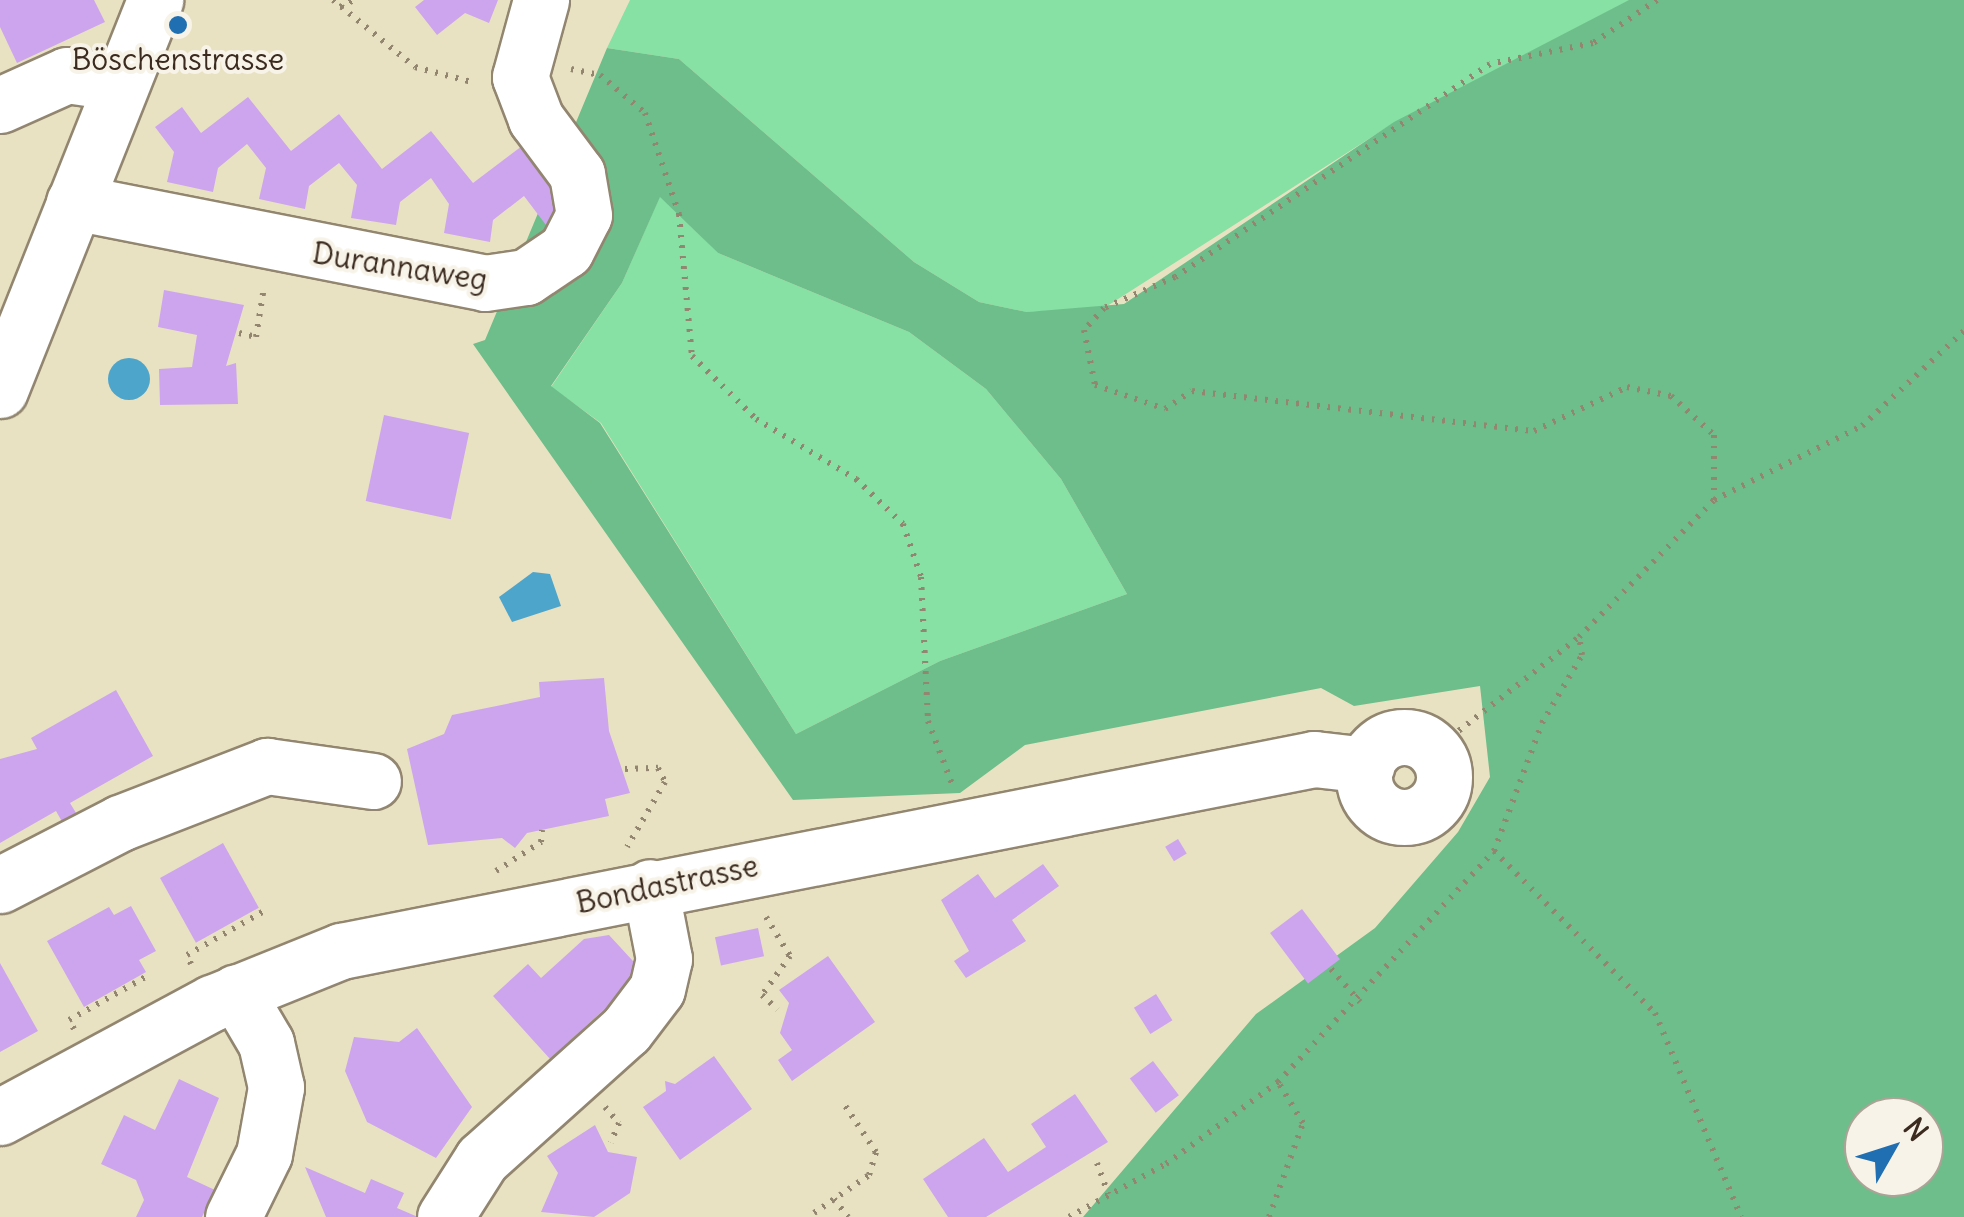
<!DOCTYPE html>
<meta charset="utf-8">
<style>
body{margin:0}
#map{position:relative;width:1964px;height:1217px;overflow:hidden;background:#e9e2c2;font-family:Delius,sans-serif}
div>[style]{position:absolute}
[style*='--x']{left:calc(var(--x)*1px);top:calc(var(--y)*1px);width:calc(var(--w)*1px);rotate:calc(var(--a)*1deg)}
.green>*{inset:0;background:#87e0a4}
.forest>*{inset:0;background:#6dbe8a}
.water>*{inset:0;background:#4ea5cb}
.round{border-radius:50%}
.building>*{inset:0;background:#cda5ee;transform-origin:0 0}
.path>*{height:6px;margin-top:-3px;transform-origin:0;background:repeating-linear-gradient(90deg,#928670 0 2.5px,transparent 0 10.5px)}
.roads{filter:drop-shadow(2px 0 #928670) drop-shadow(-2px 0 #928670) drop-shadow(0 2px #928670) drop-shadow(0 -2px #928670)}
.minor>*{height:55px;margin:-27.5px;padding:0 27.5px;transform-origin:27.5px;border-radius:27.5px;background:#fff}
.minor>.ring{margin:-27.5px;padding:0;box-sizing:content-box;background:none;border:55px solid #fff;border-radius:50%}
.dots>*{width:28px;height:28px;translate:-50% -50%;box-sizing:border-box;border:5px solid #f7f3e8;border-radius:50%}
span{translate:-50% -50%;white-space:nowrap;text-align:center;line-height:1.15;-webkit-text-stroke:8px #f7f3e8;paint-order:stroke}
.poi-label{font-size:30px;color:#3b2a1e}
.street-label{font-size:30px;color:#3b2a1e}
.north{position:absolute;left:1844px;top:1097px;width:100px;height:100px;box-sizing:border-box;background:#f7f3e8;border:2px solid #aca397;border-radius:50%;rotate:51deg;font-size:28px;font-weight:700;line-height:40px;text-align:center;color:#3b2a1e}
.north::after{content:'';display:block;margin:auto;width:35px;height:45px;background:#1f6fb2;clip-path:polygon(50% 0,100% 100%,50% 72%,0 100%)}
</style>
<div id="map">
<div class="green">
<div style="clip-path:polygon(630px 0,1630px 0,1392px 124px,1104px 308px,1027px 312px,979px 302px,914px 262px,679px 59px,607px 48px)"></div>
<div style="clip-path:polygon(660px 196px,718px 253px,909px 332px,986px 389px,1061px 479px,1127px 594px,940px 661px,796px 734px,601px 423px,551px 387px,622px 283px)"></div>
</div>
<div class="forest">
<div style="clip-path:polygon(evenodd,1629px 0,1964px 0,1964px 1217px,1083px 1217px,1256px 1014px,1375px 928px,1458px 832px,1490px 777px,1480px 686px,1354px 706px,1321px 688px,1025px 745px,960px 793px,793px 800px,473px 344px,485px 340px,607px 48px,679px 59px,914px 262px,979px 302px,1027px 312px,1124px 304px,1394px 122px,1629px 0,660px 197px,718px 253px,909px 332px,986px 389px,1061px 479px,1127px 594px,940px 661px,796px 734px,600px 423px,551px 386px,622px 283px,660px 197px,1629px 0,1864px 1117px,1924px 1117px,1924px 1177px,1864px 1177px,1864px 1117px)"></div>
</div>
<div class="water">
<div class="round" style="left:108px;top:358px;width:42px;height:42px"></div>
<div style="clip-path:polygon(533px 572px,550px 574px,561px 606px,512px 622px,499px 597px)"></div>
</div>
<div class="building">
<div style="clip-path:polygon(0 0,94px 0,105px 22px,17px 63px,0 27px)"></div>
<div style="clip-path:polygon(424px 0,498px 0,489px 23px,465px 13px,437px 35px,415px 7px)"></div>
<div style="clip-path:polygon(248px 97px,291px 151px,339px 114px,382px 169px,431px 131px,473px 183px,522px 146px,561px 198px,549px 229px,524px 196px,493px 220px,490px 242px,444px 233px,449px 204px,431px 178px,400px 202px,396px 225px,351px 218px,357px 185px,339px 163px,309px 186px,305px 209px,259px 199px,266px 168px,247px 144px,218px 168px,213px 192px,167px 182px,174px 152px,155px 127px,182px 107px,201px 133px)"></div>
<div style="clip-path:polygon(164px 290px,244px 305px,226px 366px,236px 363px,238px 404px,160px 405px,159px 369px,192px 367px,197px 335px,158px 327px)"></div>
<div style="left:384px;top:415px;width:87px;height:88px;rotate:12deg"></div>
<div style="clip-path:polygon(604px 678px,609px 731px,630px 793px,605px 799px,609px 816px,527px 833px,515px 848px,502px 838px,428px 845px,407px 749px,444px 734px,452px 715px,540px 697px,539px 682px)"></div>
<div style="clip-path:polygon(116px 690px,153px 756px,70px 803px,84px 826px,69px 834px,56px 811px,0 843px,0 759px,37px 749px,31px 738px)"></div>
<div style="left:1178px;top:839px;width:17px;height:15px;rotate:59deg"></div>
<div style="left:223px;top:843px;width:74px;height:72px;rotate:61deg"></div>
<div style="clip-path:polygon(1043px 864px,1059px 886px,1012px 920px,1026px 941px,966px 978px,954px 961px,969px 951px,941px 900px,978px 874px,995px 898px)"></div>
<div style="clip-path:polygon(131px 906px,156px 951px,139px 960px,146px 972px,84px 1007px,47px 941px,109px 907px,114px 915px)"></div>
<div style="left:1302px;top:909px;width:63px;height:40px;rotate:53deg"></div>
<div style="left:758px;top:928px;width:29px;height:44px;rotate:78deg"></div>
<div style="clip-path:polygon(609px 935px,644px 973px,550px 1059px,493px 996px,528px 964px,541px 978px,584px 939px)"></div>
<div style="clip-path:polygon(828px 956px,875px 1022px,792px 1081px,778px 1060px,792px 1050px,780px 1033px,789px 1003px,779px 990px)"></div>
<div style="clip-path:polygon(0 963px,38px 1031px,0 1052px)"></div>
<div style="left:1156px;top:994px;width:31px;height:26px;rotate:58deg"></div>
<div style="clip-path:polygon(417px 1028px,472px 1107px,436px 1158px,367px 1122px,345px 1071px,354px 1037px,399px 1042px)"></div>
<div style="clip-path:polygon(714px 1056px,752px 1109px,680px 1160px,643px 1107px,666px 1091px,665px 1081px,675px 1084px)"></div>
<div style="left:1153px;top:1061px;width:43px;height:29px;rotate:53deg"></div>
<div style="clip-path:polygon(179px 1079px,219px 1098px,187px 1177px,215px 1190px,202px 1217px,136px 1217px,144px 1200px,136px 1180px,101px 1164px,124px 1115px,155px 1130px)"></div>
<div style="clip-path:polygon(1075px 1094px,1108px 1142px,986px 1217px,948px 1217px,923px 1179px,984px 1138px,1008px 1172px,1046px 1147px,1031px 1124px)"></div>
<div style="clip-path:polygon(595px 1125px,608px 1152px,637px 1157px,630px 1193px,594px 1217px,541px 1212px,558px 1173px,547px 1156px)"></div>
<div style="clip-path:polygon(305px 1167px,365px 1193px,371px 1179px,404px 1193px,397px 1208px,418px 1217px,326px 1217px)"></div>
</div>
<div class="path">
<div style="--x:333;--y:0;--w:106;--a:39.3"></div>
<div style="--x:415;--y:67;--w:62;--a:14.9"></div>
<div style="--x:1657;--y:0;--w:77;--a:146.1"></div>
<div style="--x:1593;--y:43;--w:105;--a:168.5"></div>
<div style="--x:1490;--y:64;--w:380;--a:145.9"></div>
<div style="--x:1175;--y:277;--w:77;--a:156.4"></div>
<div style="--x:1104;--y:308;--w:30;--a:132"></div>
<div style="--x:1084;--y:330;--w:56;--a:78.7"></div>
<div style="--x:1095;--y:385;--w:74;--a:18.9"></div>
<div style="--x:1165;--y:409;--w:32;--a:-34"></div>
<div style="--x:1192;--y:391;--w:344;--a:6.7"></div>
<div style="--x:1534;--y:431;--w:103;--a:-25.3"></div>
<div style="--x:1627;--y:387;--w:45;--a:11.6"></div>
<div style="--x:1671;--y:396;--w:58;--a:42.2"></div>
<div style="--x:1714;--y:435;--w:65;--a:90"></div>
<div style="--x:340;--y:7;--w:16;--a:-27"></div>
<div style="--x:571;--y:69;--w:30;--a:12"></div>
<div style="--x:600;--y:75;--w:59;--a:40.2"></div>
<div style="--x:645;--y:113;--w:107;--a:71.4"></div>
<div style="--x:679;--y:214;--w:143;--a:84.8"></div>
<div style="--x:692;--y:356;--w:90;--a:44.5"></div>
<div style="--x:756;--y:419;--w:117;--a:31"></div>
<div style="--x:856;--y:479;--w:65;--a:43.8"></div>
<div style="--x:903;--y:524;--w:56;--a:71.2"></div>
<div style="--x:921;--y:577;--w:144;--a:87.2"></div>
<div style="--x:928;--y:721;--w:67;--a:69.1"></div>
<div style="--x:239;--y:333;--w:17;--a:13"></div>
<div style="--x:256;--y:337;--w:51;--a:-80.9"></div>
<div style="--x:1434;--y:750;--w:184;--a:-37.9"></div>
<div style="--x:1579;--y:637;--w:192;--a:-45.4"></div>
<div style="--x:1714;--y:500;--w:165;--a:-26.6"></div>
<div style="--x:1862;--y:426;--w:139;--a:-43"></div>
<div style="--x:625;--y:769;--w:33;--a:-2"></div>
<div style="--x:658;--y:768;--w:16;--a:63"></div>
<div style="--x:665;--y:782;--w:75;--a:120.3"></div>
<div style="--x:1494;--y:851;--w:228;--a:45.2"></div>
<div style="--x:1655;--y:1013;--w:221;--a:67.1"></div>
<div style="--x:496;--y:871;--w:54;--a:-32.8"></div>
<div style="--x:541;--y:842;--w:12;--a:-85"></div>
<div style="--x:766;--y:917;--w:46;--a:58.4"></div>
<div style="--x:790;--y:956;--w:48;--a:125.7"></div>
<div style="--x:762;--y:995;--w:21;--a:43"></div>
<div style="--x:191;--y:964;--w:10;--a:-114"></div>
<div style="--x:187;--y:955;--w:89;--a:-29.7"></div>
<div style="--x:1331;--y:969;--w:44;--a:48.7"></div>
<div style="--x:74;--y:1029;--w:10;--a:-119"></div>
<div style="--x:69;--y:1020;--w:90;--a:-29.4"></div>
<div style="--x:605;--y:1107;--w:21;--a:49"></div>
<div style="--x:619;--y:1123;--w:21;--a:113"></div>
<div style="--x:1097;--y:1163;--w:33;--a:70"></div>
<div style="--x:834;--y:1199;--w:23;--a:52"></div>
<div style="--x:814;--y:1213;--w:67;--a:-34.6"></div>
<div style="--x:869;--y:1175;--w:24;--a:-73"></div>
<div style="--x:876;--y:1152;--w:58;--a:-123.7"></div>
<div style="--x:1069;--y:1217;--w:111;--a:-28.7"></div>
<div style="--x:1166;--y:1164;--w:139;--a:-36.2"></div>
<div style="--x:1269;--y:1217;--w:100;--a:-70.1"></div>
<div style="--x:1303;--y:1123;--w:48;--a:-121.4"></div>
<div style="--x:1278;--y:1082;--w:316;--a:-46.9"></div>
<div style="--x:1494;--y:851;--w:137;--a:-69.4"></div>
<div style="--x:1542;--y:723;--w:79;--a:-59.5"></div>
<div style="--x:1582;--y:655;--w:18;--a:-99"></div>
</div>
<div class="roads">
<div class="minor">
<div style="--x:0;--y:105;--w:73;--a:-24.1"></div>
<div style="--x:67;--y:75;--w:55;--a:8.4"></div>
<div style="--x:74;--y:202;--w:419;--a:11.1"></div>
<div style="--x:485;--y:283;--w:41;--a:-8.3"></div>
<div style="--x:526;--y:277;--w:48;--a:-34"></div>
<div style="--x:566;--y:250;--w:39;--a:-63"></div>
<div style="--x:584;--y:215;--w:42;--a:-99.7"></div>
<div style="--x:577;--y:174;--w:69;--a:-126.7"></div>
<div style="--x:536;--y:119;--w:45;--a:-110.9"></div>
<div style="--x:520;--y:77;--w:80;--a:-74.7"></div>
<div style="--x:0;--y:390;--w:420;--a:-68.3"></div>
<div class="ring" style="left:1364px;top:737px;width:25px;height:25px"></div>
<div style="--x:0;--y:885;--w:135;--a:-27.3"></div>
<div style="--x:120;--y:823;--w:158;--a:-21.2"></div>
<div style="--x:267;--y:766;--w:107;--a:8.1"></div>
<div style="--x:0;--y:1117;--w:241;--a:-28.3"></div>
<div style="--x:212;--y:1003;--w:139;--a:-22"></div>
<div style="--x:341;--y:951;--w:992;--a:-11.16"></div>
<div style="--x:1314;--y:759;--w:53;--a:6.5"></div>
<div style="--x:233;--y:1217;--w:70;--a:-63.8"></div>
<div style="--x:264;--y:1154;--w:68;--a:-79.8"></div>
<div style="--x:276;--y:1087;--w:45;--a:-102.8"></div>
<div style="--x:266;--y:1043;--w:59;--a:-120.5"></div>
<div style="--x:445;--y:1217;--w:69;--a:-57.5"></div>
<div style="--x:482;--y:1159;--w:193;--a:-41.9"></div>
<div style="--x:626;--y:1030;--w:51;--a:-52.9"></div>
<div style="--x:657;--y:989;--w:31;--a:-77"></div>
<div style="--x:664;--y:959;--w:73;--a:-101"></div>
</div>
</div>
<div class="dots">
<div style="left:178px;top:25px;background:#1f6fb2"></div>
</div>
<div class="poi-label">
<span style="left:178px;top:59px">Böschenstrasse</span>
</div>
<div class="street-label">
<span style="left:400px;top:266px;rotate:9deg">Durannaweg</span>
<span style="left:667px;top:884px;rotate:-12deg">Bondastrasse</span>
</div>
<div class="north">N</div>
</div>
